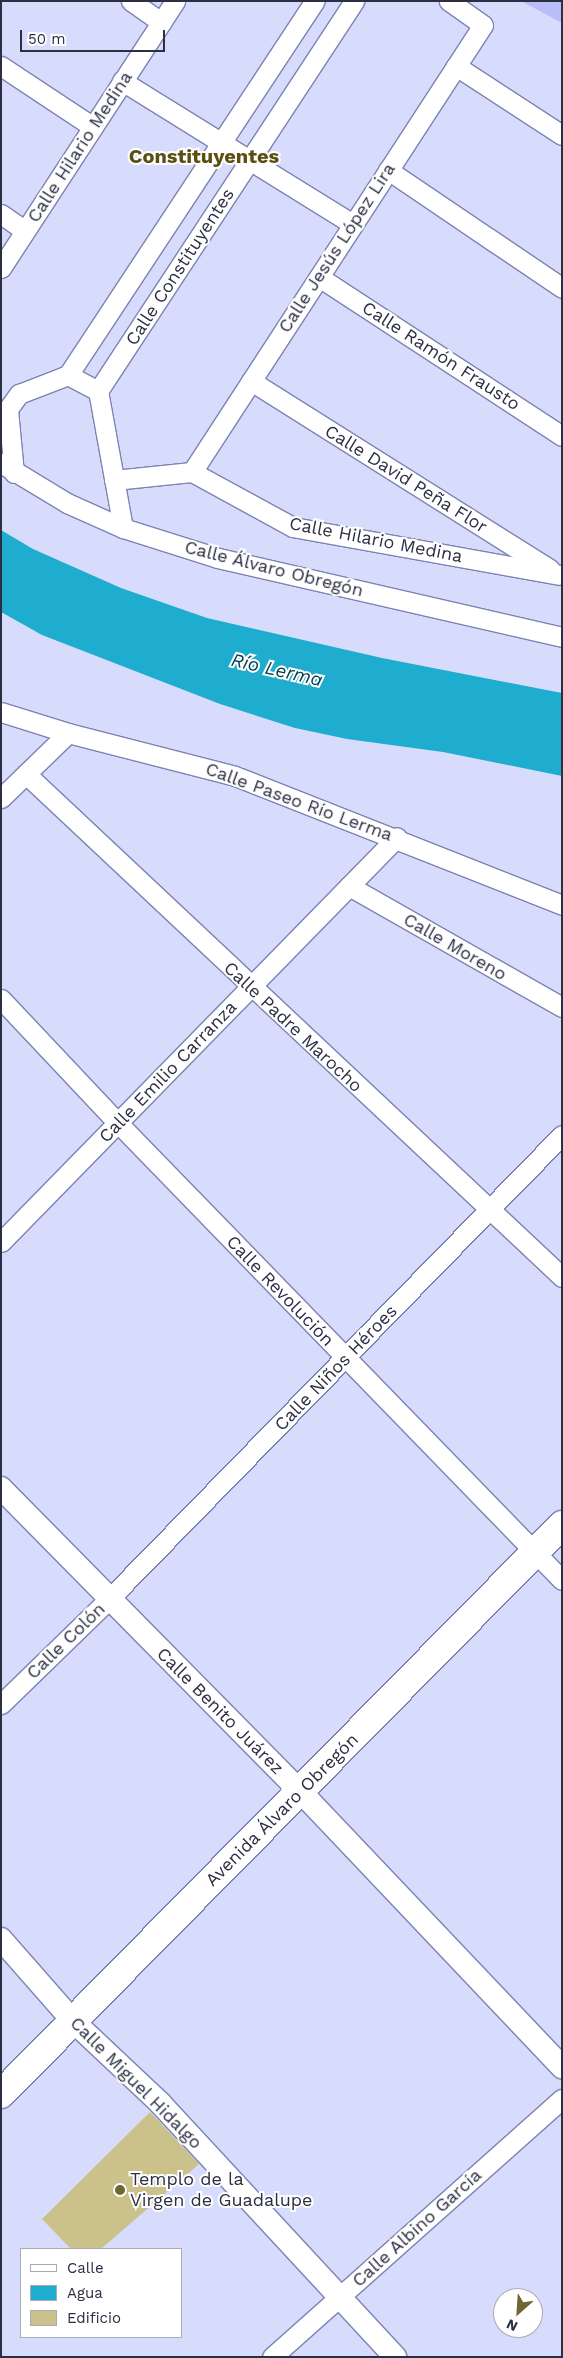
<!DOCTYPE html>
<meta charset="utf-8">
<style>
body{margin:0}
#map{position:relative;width:563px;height:2358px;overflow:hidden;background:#d8dcfc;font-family:"Work Sans",sans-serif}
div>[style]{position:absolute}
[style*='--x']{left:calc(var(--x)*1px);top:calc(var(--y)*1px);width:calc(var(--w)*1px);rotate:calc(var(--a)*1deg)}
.green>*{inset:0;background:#b7bef9}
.water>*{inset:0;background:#1eadce}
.building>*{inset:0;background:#cbc18a}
.roads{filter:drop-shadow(1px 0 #7d83b3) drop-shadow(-1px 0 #7d83b3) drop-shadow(0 1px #7d83b3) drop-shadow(0 -1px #7d83b3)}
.minor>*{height:19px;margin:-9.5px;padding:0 9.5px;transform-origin:9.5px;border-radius:9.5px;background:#fff}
.tertiary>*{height:22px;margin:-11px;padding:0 11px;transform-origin:11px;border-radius:11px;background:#fff}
.primary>*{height:28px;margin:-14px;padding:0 14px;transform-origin:14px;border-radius:14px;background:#fff}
.dots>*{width:14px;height:14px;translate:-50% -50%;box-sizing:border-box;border:2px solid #fff;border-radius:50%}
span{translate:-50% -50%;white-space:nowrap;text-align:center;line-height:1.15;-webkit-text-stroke:4px #fff;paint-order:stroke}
.street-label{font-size:18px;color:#2c2e42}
.poi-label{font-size:18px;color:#2c2e42}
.left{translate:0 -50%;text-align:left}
.water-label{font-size:19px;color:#06414f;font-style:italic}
.quarter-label{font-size:20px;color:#5b5012;font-weight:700}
.frame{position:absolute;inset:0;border:2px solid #2c2e42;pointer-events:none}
.legend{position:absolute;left:20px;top:2248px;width:162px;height:90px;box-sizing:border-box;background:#fff;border:1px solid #ababb3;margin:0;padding:6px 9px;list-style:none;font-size:15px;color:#2c2e42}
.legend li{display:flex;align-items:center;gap:10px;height:25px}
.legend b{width:25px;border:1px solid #ababb3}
.north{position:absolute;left:493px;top:2288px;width:50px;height:50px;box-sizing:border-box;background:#fff;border:1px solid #ababb3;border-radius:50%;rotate:206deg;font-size:14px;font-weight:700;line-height:20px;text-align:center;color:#2c2e42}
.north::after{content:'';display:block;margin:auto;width:18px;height:22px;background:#706633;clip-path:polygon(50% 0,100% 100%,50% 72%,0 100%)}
.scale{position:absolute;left:20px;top:30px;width:145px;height:22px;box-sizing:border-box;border:2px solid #2c2e42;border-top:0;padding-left:6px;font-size:15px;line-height:18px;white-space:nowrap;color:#2c2e42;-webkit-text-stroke:4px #fff;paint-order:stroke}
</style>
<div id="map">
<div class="green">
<div style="clip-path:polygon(521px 1px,562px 1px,562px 23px)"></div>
</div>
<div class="water">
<div style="clip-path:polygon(1px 530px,33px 549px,121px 588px,207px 618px,382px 658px,562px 693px,562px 776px,443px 752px,347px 739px,295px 728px,220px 704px,42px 635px,1px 612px)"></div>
</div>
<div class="building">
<div style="clip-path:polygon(150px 2112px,199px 2164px,101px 2249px,71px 2249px,42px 2219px)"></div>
</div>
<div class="roads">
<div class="minor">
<div style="--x:131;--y:1;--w:37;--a:35"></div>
<div style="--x:1;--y:66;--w:110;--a:33.5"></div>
<div style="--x:456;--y:66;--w:126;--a:33.1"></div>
<div style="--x:122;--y:81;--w:272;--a:31.8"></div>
<div style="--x:388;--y:170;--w:210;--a:34.1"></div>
<div style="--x:1;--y:214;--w:29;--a:35"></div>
<div style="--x:1;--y:268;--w:319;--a:-56.9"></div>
<div style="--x:319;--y:277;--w:290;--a:33.2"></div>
<div style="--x:68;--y:375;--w:34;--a:28"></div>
<div style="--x:251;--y:381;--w:353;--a:32.2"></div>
<div style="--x:1;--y:463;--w:77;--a:31.2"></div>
<div style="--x:67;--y:503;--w:61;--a:24.1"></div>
<div style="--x:123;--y:528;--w:100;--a:17.5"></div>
<div style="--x:218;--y:558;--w:353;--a:12.9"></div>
<div style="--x:192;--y:472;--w:533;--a:-56.94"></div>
<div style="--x:483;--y:25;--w:42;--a:-144.8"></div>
<div style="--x:14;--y:473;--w:64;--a:-95.4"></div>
<div style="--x:8;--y:409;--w:19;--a:-54"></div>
<div style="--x:19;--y:394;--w:53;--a:-21.2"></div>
<div style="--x:68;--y:375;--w:448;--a:-56.6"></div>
<div style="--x:114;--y:480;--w:78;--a:-5.9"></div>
<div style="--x:192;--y:472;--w:115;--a:28.6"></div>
<div style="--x:293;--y:527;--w:271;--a:10.2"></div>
<div style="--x:123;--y:528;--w:139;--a:-100.3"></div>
<div style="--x:98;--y:391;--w:467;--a:-56.7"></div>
<div style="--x:1;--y:712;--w:70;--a:17.4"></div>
<div style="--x:68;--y:733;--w:172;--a:14.4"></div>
<div style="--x:235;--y:776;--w:352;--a:21.5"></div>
<div style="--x:26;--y:774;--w:735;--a:43.18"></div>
<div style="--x:1;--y:798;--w:93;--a:-44.1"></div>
<div style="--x:349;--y:886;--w:245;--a:29.6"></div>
<div style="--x:1;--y:999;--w:170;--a:46.7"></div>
<div style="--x:118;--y:1123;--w:637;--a:45.83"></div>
<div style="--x:1;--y:1242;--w:566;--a:-45.64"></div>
<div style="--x:1;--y:1704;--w:151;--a:-44.2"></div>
<div style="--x:109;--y:1599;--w:648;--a:-45.69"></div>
<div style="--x:272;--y:2357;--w:388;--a:-41.7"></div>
</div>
<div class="tertiary">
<div style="--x:1;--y:1488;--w:426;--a:45.4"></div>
<div style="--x:300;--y:1791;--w:381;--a:46.5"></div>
<div style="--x:1;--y:1939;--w:109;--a:48.7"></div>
<div style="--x:73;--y:2021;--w:120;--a:43.3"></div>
<div style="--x:160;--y:2103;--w:346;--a:47.2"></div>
</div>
<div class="primary">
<div style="--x:1;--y:2094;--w:799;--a:-45.41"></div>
</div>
</div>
<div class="dots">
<div style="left:120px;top:2190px;background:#706633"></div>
</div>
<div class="street-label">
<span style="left:80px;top:147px;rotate:-57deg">Calle Hilario Medina</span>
<span style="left:337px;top:248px;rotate:-57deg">Calle Jesús López Lira</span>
<span style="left:180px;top:267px;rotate:-57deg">Calle Constituyentes</span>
<span style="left:441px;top:356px;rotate:33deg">Calle Ramón Frausto</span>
<span style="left:406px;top:479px;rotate:32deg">Calle David Peña Flor</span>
<span style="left:376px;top:540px;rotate:11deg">Calle Hilario Medina</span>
<span style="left:274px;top:569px;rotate:14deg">Calle Álvaro Obregón</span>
<span style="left:299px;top:802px;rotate:20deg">Calle Paseo Río Lerma</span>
<span style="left:455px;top:947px;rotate:30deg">Calle Moreno</span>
<span style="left:293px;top:1027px;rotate:43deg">Calle Padre Marocho</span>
<span style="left:168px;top:1072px;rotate:-46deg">Calle Emilio Carranza</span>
<span style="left:280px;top:1291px;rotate:46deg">Calle Revolución</span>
<span style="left:336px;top:1368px;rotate:-46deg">Calle Niños Héroes</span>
<span style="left:66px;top:1641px;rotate:-44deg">Calle Colón</span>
<span style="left:220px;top:1711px;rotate:45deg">Calle Benito Juárez</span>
<span style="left:282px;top:1810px;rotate:-45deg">Avenida Álvaro Obregón</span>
<span style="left:136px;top:2083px;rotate:45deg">Calle Miguel Hidalgo</span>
<span style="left:417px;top:2228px;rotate:-42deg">Calle Albino García</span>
</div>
<div class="poi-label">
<span class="left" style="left:130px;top:2190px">Templo de la<br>Virgen de Guadalupe</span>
</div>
<div class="water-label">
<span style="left:277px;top:670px;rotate:13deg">Río Lerma</span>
</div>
<div class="quarter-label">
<span style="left:204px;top:156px">Constituyentes</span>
</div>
<div class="frame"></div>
<ul class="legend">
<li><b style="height:6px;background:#fff"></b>Calle</li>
<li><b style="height:14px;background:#1eadce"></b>Agua</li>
<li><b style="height:14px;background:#cbc18a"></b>Edificio</li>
</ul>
<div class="north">N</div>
<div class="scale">50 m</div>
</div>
